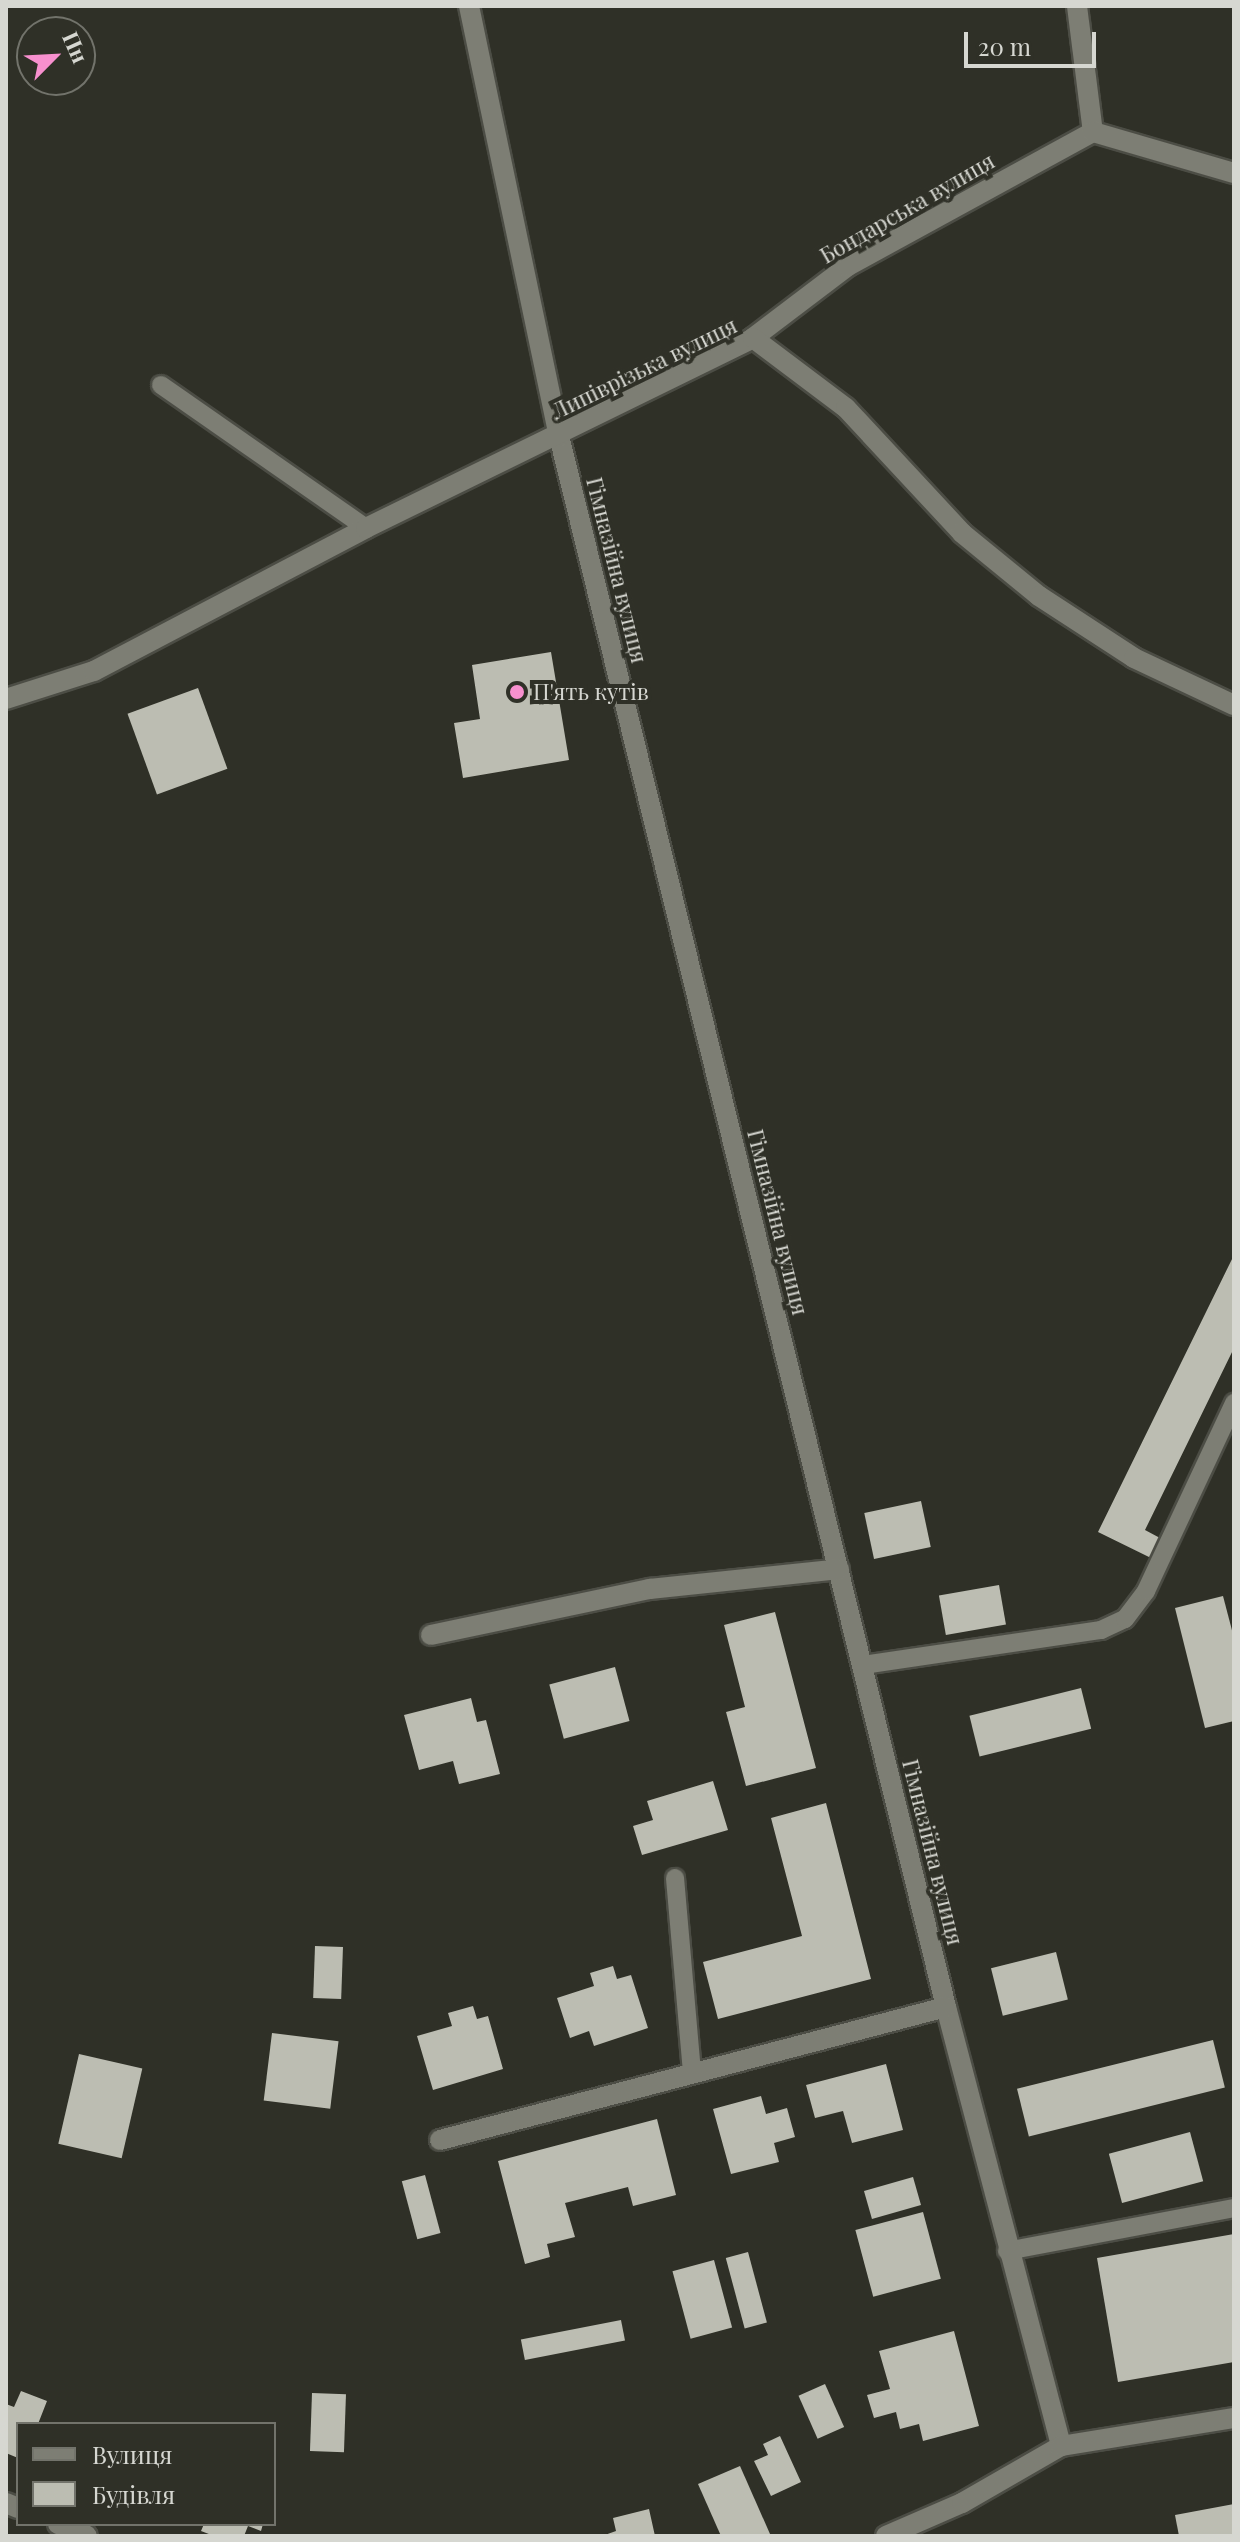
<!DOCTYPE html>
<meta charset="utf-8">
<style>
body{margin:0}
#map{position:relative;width:1240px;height:2542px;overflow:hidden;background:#2f3027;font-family:"Playfair Display",serif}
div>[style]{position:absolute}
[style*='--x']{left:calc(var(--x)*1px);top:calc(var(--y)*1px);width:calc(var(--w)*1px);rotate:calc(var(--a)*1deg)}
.building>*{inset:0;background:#bcbdb2;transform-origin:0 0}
.roads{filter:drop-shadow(2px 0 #4c4d45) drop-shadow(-2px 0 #4c4d45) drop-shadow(0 2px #4c4d45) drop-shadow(0 -2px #4c4d45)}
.lane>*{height:18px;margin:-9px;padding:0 9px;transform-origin:9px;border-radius:9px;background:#7d7e74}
.street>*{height:20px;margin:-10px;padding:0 10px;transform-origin:10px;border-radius:10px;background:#7d7e74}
.secondary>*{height:20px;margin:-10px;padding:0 10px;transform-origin:10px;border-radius:10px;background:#7d7e74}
.dots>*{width:22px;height:22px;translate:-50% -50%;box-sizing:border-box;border:4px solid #2f3027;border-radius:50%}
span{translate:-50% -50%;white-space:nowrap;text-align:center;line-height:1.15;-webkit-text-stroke:8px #2f3027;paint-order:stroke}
.street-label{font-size:22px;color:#d6d7d1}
.poi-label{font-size:22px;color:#d6d7d1}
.left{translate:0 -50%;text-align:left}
.frame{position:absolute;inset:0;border:8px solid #d6d7d1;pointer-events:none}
.legend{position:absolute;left:16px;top:2422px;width:260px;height:104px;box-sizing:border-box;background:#2f3027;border:2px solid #72736b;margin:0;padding:10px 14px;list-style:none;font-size:24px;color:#d6d7d1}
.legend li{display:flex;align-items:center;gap:16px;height:40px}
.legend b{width:40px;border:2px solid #72736b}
.north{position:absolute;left:16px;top:16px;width:80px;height:80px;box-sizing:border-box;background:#2f3027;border:2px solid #72736b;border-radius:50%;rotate:66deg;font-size:22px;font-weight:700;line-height:32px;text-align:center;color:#d6d7d1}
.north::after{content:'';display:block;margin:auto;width:28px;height:36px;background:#f790ce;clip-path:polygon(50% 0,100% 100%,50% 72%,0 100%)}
.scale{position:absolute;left:964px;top:32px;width:132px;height:36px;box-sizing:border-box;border:4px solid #d6d7d1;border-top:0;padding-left:10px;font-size:24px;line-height:28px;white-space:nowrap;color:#d6d7d1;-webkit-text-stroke:6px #2f3027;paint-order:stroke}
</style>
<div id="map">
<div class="building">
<div style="clip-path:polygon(551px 652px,569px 760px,463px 778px,454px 723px,480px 719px,472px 665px)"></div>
<div style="left:198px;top:688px;width:86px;height:75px;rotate:70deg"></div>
<div style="clip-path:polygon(1234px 1255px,1234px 1348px,1145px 1530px,1160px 1538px,1151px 1558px,1098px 1532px)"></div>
<div style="left:921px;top:1501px;width:47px;height:58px;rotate:78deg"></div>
<div style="left:999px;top:1585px;width:40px;height:61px;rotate:80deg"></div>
<div style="clip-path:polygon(1223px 1596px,1234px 1638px,1234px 1721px,1205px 1728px,1175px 1608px)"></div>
<div style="clip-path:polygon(775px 1612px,816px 1768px,746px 1786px,726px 1712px,745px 1707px,724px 1625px)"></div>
<div style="left:615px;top:1667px;width:56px;height:68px;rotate:75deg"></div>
<div style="left:1081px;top:1688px;width:42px;height:115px;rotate:76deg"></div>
<div style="clip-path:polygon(471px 1698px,477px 1722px,486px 1720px,500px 1774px,459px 1784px,453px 1761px,419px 1770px,404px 1715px)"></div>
<div style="clip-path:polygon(713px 1781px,728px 1830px,642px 1855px,633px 1826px,653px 1820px,647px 1801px)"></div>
<div style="clip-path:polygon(826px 1803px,871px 1979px,718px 2019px,703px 1962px,802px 1936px,771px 1818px)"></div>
<div style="left:315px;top:1946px;width:28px;height:52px;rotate:2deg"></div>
<div style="left:1056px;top:1952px;width:49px;height:67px;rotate:76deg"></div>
<div style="clip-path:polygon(613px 1966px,617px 1979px,631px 1975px,648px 2028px,594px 2046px,589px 2031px,570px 2038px,557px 1998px,594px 1986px,590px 1973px)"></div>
<div style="clip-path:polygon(473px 2006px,477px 2019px,488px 2016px,503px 2069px,433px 2090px,417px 2036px,452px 2026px,448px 2013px)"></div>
<div style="left:272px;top:2033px;width:67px;height:68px;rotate:7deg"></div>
<div style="left:1213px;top:2040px;width:49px;height:202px;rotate:76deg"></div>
<div style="left:79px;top:2054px;width:65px;height:92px;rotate:13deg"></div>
<div style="clip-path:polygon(886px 2064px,903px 2130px,852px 2143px,843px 2111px,815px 2118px,806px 2085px)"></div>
<div style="clip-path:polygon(761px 2096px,766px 2114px,787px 2108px,795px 2137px,774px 2143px,779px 2162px,731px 2174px,713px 2109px)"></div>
<div style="clip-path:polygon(657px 2119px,676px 2195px,633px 2206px,628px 2187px,565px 2203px,575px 2237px,547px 2244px,550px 2257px,525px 2264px,498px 2161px)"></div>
<div style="left:1190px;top:2132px;width:51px;height:84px;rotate:75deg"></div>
<div style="left:425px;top:2175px;width:60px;height:24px;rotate:75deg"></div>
<div style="left:913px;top:2177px;width:29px;height:51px;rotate:74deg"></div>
<div style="left:923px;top:2212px;width:69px;height:70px;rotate:75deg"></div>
<div style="clip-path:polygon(1234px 2234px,1234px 2362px,1118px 2382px,1097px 2258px)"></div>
<div style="left:748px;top:2252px;width:73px;height:23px;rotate:75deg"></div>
<div style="left:714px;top:2260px;width:70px;height:43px;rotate:75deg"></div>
<div style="left:621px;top:2320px;width:21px;height:102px;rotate:79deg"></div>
<div style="clip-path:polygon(954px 2331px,979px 2426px,923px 2441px,919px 2424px,900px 2429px,896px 2412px,874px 2418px,867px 2395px,890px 2389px,879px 2351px)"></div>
<div style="left:825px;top:2384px;width:47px;height:29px;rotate:66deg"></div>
<div style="clip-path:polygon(21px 2391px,47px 2401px,38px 2424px,18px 2424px,18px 2458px,6px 2453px,6px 2404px,14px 2407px)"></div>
<div style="left:312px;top:2393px;width:34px;height:58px;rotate:2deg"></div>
<div style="clip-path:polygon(780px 2436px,801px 2482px,771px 2496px,754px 2461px,768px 2455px,763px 2444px)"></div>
<div style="clip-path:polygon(740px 2466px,770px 2534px,765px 2536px,721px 2536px,698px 2484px)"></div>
<div style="clip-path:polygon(1234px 2504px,1234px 2536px,1179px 2536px,1175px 2515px)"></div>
<div style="clip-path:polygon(649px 2509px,655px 2536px,602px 2536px,616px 2531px,613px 2518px)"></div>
<div style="clip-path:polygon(204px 2524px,263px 2524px,261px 2531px,248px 2526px,244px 2536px,214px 2536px,201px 2531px)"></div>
</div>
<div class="roads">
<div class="lane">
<div style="--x:161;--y:385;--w:250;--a:34.9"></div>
<div style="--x:863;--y:1665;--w:241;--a:-8.4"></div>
<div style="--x:1101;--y:1630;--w:26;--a:-25"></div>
<div style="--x:1125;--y:1619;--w:35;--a:-53"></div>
<div style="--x:1146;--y:1591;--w:208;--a:-64.9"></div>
<div style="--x:675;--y:1878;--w:195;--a:85"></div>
<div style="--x:1007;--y:2251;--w:231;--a:-10.7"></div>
</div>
<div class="street">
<div style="--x:1077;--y:6;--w:127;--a:82.8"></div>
<div style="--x:753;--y:338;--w:119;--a:-37.2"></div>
<div style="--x:848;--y:266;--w:279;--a:-28.7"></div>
<div style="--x:1093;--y:132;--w:147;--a:16.2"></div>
<div style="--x:559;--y:436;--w:1618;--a:76.16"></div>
<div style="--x:946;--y:2007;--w:454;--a:75.3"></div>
<div style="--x:431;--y:1635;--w:224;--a:-11.9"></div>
<div style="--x:650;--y:1589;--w:190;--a:-6"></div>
<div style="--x:440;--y:2140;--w:523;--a:-14.73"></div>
<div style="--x:6;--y:2503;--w:13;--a:23"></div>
<div style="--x:58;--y:2524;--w:31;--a:22"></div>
<div style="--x:886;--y:2536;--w:83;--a:-23.5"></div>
<div style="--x:962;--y:2503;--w:114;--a:-29.9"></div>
<div style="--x:1061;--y:2446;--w:175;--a:-9.2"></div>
</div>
<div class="secondary">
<div style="--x:469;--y:6;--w:439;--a:78.2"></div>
<div style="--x:6;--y:699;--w:92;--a:-17.7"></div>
<div style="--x:94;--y:671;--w:307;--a:-27.7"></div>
<div style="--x:366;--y:528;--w:431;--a:-26.1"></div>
<div style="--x:753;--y:338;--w:116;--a:37"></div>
<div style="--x:846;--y:408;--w:171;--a:47.1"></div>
<div style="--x:962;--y:533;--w:99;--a:39.3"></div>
<div style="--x:1039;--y:596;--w:113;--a:33.1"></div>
<div style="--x:1134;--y:658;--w:110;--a:25.2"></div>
</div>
</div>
<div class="dots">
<div style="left:517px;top:692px;background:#f790ce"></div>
</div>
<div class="street-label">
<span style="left:907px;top:208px;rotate:-30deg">Бондарська вулиця</span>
<span style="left:644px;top:368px;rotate:-26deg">Липіврізька вулиця</span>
<span style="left:617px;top:570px;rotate:76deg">Гімназійна вулиця</span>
<span style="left:778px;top:1222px;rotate:76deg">Гімназійна вулиця</span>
<span style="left:933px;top:1852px;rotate:76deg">Гімназійна вулиця</span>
</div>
<div class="poi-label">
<span class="left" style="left:533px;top:692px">П'ять кутів</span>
</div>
<div class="frame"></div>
<ul class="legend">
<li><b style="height:10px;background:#7d7e74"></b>Вулиця</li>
<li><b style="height:22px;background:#bcbdb2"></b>Будівля</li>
</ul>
<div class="north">Пн</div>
<div class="scale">20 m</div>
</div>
